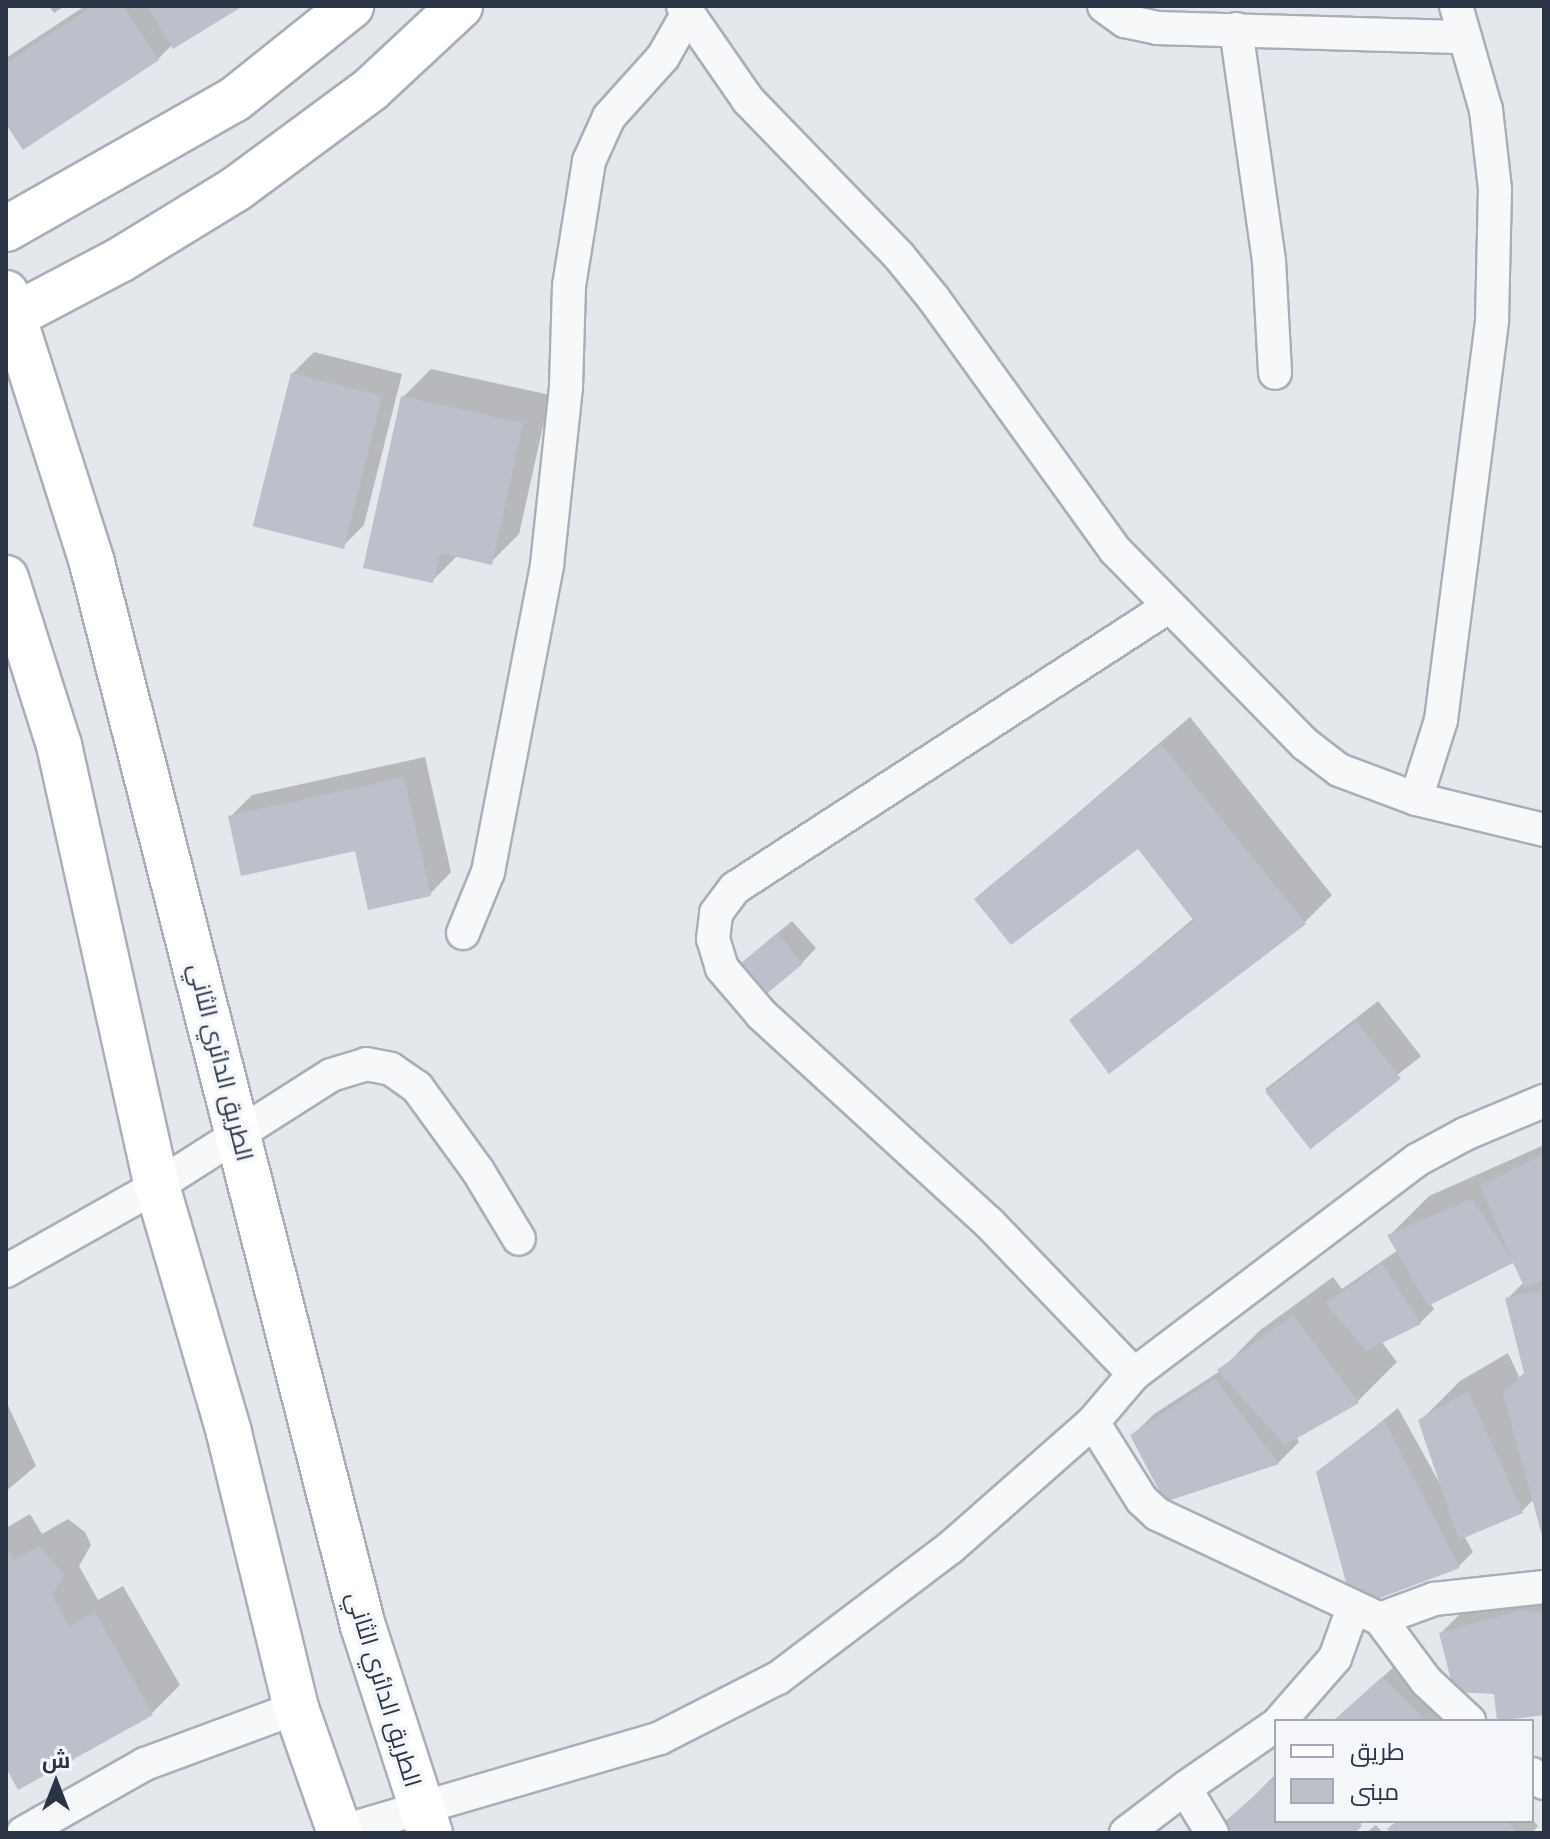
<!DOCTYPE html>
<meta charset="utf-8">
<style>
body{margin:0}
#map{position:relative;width:1550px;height:1839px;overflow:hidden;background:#e4e7ec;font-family:"Noto Sans",Cairo,sans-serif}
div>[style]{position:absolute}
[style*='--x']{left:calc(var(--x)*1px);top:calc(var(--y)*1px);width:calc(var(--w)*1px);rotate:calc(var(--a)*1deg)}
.shadow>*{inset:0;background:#0003;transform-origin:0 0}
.building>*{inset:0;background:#bbc0ca;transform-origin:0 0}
.roads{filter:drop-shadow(2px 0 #a9aeb7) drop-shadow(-2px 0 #a9aeb7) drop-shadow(0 2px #a9aeb7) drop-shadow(0 -2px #a9aeb7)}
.minor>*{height:32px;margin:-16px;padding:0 16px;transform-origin:16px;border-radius:16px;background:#f7f8fa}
.secondary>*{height:44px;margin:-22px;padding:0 22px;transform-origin:22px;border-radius:22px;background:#fff}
.primary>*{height:44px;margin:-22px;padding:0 22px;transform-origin:22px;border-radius:22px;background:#fff}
span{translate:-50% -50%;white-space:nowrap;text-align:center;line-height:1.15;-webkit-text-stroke:7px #f4f6f9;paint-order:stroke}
.street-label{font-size:24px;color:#2b3445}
.frame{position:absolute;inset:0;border:8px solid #2b3445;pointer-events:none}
.legend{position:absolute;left:1274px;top:1719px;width:260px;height:104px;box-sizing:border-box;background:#f4f6f9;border:2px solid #a4a8b1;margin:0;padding:10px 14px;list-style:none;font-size:24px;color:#2b3445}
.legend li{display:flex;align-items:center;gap:16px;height:40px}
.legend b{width:40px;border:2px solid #a4a8b1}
.north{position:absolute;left:16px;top:1743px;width:80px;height:80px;-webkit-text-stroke:6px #f4f6f9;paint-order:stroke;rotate:0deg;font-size:22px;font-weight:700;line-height:32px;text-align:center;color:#2b3445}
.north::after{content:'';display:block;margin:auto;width:28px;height:36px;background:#2b3445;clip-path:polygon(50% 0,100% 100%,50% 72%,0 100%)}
</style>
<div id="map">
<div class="shadow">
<div style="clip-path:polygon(49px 6px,65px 6px,54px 13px)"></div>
<div style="clip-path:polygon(85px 6px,239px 6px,173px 44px,158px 59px,6px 121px,6px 58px)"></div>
<div style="clip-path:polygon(314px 352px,402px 374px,364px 525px,343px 546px,292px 374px)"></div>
<div style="clip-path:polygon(431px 369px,550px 395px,519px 534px,491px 562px,458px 555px,432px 581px,403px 397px)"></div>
<div style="clip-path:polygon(1190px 717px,1332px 895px,1304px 923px,1072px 1021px,1194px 918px,1139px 847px,977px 899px)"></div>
<div style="clip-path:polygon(425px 757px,451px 872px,430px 894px,356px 849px,230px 817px,252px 795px)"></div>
<div style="clip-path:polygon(792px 921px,816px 948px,802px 963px,759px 949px)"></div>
<div style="left:1378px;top:1001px;width:70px;height:143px;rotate:52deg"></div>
<div style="clip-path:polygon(1544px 1145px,1544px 1535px,1534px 1499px,1522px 1511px,1464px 1536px,1473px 1552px,1459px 1566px,1318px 1473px,1398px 1408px,1444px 1491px,1420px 1421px,1460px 1381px,1508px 1353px,1520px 1379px,1526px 1373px,1507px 1299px,1524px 1282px,1514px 1260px,1430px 1303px,1434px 1309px,1420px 1323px,1381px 1341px,1397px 1362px,1358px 1401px,1296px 1437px,1299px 1442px,1278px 1463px,1166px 1500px,1133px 1435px,1154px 1414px,1220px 1371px,1259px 1331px,1333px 1277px,1342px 1289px,1398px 1250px,1390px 1235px,1429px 1196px)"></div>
<div style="clip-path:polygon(6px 1401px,36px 1466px,6px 1491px)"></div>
<div style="clip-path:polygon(30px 1514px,42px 1534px,68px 1519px,85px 1532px,91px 1545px,79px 1566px,98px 1600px,123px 1586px,180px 1685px,152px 1713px,6px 1764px,6px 1528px)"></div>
<div style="clip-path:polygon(1544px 1590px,1544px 1713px,1499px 1721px,1495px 1692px,1441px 1633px,1462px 1612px)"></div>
<div style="clip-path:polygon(1397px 1664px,1454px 1721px,1334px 1721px)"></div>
<div style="clip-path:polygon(1276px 1774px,1276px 1821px,1364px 1821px,1350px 1833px,1234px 1833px,1226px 1824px)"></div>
<div style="clip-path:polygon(1532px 1819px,1538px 1826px,1532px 1833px,1394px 1833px,1397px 1821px)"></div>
<div style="clip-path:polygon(1376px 1825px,1383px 1833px,1366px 1833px)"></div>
</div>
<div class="building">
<div style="clip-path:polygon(93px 6px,123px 6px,159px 60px,23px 150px,6px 124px,6px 63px)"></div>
<div style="clip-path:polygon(147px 6px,243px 6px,173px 49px)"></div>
<div style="left:291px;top:373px;width:94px;height:158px;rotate:14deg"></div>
<div style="clip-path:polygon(401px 396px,523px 423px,492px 565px,440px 553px,433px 583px,363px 568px)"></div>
<div style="clip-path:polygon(1161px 744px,1306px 924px,1109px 1074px,1069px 1020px,1194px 921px,1138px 849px,1011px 945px,974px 899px)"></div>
<div style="clip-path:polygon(404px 777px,431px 896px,368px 910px,355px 851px,241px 876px,228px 816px)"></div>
<div style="left:777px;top:933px;width:40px;height:46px;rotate:50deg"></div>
<div style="left:1356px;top:1021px;width:73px;height:115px;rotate:52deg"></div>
<div style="clip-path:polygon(1544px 1154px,1544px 1280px,1525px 1288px,1513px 1263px,1428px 1306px,1387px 1235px,1472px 1199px,1511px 1258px,1480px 1185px)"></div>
<div style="clip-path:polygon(1382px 1264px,1421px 1324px,1366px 1351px,1326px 1303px)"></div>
<div style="clip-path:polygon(1544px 1290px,1544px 1539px,1543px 1539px,1503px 1393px,1524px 1373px,1505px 1298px)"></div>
<div style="clip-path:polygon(1293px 1315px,1359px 1403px,1285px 1445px,1217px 1370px)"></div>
<div style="clip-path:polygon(1215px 1379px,1279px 1464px,1165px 1502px,1130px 1435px)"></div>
<div style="clip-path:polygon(1468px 1391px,1523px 1513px,1459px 1540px,1418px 1420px)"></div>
<div style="clip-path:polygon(1384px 1420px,1460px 1568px,1353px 1608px,1316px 1472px)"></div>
<div style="clip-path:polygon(39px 1546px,64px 1575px,52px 1595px,69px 1627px,95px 1612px,153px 1715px,18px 1790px,6px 1768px,6px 1548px,14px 1561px)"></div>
<div style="clip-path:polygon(1521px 1610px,1544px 1614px,1544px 1715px,1497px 1721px,1494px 1694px,1454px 1692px,1439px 1633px)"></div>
<div style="clip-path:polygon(1382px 1677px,1426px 1721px,1333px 1721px)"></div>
<div style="clip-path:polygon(1276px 1777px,1276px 1821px,1358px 1821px,1362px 1826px,1354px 1833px,1231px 1833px,1223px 1823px)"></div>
<div style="clip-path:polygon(1397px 1821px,1507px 1821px,1518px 1833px,1391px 1833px,1387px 1829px)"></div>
</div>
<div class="roads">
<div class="minor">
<div style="--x:683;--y:6;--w:114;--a:55.3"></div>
<div style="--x:748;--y:100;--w:217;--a:45.9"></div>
<div style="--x:899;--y:256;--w:55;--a:50.9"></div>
<div style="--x:934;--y:299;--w:309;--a:54.2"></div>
<div style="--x:1115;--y:550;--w:272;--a:45.6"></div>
<div style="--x:1305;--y:744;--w:43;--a:37.4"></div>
<div style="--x:1339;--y:770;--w:82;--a:20.6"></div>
<div style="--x:1416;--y:799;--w:132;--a:13.6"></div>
<div style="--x:1104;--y:6;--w:26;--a:36"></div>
<div style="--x:1125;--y:21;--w:33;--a:12"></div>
<div style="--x:1157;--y:28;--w:308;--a:1.7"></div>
<div style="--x:1236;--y:29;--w:234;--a:81.9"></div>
<div style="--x:1269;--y:261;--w:112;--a:86.9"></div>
<div style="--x:1416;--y:799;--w:83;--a:-72.4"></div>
<div style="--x:1441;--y:720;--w:403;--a:-82.7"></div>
<div style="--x:1492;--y:320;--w:131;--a:-88.7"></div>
<div style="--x:1495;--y:189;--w:80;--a:-96.5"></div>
<div style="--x:1486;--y:110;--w:108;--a:-106.1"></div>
<div style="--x:463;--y:933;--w:66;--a:-67.7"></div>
<div style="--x:488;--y:872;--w:313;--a:-79.1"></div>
<div style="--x:547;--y:565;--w:179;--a:-83.9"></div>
<div style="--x:566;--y:387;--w:101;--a:-88.3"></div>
<div style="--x:569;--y:286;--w:127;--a:-80.9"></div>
<div style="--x:589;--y:161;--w:48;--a:-65.6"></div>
<div style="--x:609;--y:117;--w:81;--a:-48"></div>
<div style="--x:663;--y:57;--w:51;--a:-60.4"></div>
<div style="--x:6;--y:1271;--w:173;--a:-29.4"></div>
<div style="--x:157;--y:1186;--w:206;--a:-32.5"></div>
<div style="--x:331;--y:1075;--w:37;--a:-17"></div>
<div style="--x:366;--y:1064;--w:25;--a:11"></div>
<div style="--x:391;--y:1069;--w:32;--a:35"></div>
<div style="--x:417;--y:1087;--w:104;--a:54"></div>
<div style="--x:478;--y:1171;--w:79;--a:58.9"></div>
<div style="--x:1134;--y:1374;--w:209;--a:-133.8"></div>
<div style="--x:989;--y:1223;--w:308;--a:-137.5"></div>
<div style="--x:762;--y:1015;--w:62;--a:-130.4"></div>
<div style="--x:722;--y:968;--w:30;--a:-107"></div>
<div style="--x:713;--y:939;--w:26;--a:-83"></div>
<div style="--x:716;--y:913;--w:31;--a:-53"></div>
<div style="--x:735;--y:888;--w:516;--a:-32.98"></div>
<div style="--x:1093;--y:1422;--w:63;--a:-49.5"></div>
<div style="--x:1134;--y:1374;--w:355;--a:-37.1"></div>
<div style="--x:1417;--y:1160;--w:55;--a:-28.4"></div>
<div style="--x:1465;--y:1134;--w:86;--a:-22.7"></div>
<div style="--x:1380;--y:1619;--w:77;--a:53.4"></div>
<div style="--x:1426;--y:1681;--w:59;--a:42.9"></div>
<div style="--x:1280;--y:1721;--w:84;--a:-48.9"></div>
<div style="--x:1335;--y:1658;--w:53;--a:-70.2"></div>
<div style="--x:1532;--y:1774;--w:15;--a:37"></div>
<div style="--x:339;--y:1832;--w:334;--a:-16.3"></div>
<div style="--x:660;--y:1738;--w:132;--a:-27"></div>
<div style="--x:778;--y:1678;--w:216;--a:-37.1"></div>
<div style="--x:950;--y:1548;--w:191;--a:-41.4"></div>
<div style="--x:1093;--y:1422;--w:92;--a:57.9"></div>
<div style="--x:1142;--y:1500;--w:21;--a:43"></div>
<div style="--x:1157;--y:1514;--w:246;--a:25.2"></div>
<div style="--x:1380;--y:1619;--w:58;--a:-20.3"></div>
<div style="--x:1434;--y:1599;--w:111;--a:-6.2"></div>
<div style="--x:23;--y:1833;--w:140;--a:-29.5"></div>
<div style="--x:145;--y:1764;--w:161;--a:-20.3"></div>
<div style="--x:1126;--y:1833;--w:74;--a:-37.3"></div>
<div style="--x:1212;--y:1833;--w:52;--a:-121"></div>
<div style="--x:1185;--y:1788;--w:111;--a:-34.7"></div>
</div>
<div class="secondary">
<div style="--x:6;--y:229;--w:263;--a:-29.6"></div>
<div style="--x:235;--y:99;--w:149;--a:-38.7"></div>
<div style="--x:6;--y:320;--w:129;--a:-27.8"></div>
<div style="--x:120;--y:260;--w:136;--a:-31.5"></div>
<div style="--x:236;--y:189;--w:168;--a:-36.5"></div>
<div style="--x:371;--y:89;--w:122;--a:-43"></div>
</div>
<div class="primary">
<div style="--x:6;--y:293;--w:283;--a:72.3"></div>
<div style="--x:92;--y:563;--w:1097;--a:75.7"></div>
<div style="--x:363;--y:1626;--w:218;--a:72.1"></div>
<div style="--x:6;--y:578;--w:175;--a:72.4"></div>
<div style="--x:59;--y:745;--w:452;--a:77.5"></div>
<div style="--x:157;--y:1186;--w:257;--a:73.7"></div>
<div style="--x:229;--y:1433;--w:283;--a:76.3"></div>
<div style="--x:296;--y:1708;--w:133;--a:70.6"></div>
</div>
</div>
<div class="street-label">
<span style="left:222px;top:1062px;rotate:76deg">الطريق الدائري الثاني</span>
<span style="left:385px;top:1689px;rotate:73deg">الطريق الدائري الثاني</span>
</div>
<div class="frame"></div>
<ul class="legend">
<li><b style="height:10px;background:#fff"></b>طريق</li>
<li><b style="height:22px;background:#bbc0ca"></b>مبنى</li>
</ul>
<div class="north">ش</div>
</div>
